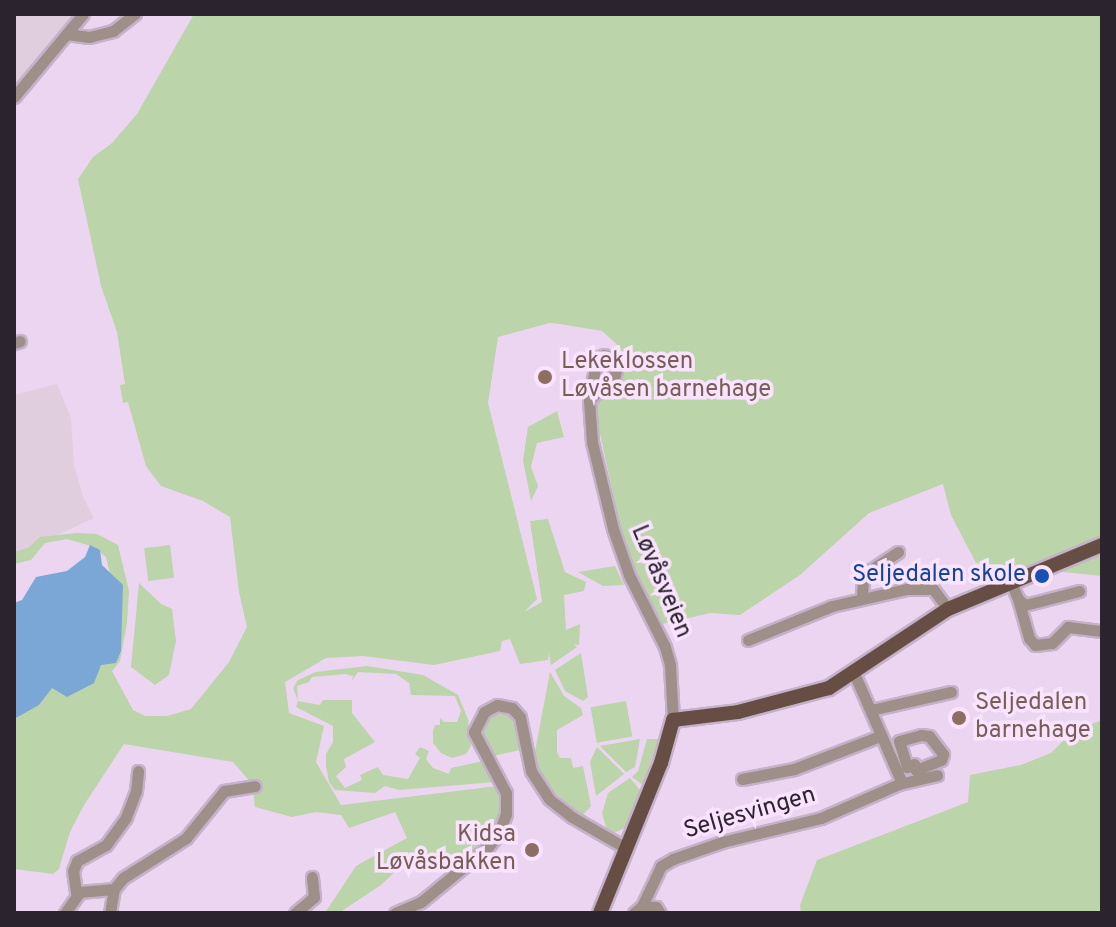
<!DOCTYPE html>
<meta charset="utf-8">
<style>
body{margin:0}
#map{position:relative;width:1116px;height:927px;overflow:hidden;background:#ecd5f1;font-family:Overpass,sans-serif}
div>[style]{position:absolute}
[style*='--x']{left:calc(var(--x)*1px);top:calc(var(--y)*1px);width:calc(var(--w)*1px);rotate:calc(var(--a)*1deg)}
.industrial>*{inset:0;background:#e0cede}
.green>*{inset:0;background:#bcd4aa;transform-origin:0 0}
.water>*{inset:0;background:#7ba7d7}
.roads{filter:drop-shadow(2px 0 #c5b1ca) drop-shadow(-2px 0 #c5b1ca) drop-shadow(0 2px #c5b1ca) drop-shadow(0 -2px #c5b1ca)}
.minor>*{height:11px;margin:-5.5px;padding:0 5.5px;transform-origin:5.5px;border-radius:5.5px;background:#9e8f89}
.major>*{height:14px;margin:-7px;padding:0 7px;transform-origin:7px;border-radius:7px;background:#674e44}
.dots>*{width:22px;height:22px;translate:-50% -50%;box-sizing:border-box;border:4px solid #f9e3fe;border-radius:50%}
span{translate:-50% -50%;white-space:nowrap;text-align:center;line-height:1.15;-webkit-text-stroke:7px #f9e3fe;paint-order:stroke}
.education-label{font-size:24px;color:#785e54}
.left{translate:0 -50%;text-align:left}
.right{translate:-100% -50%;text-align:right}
.transit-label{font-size:24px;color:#164399}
.street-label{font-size:24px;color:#2b232d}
.frame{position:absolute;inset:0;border:16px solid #2b232d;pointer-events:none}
</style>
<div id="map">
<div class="industrial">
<div style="clip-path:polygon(14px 14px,79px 14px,14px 92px)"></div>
<div style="clip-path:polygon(57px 384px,71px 418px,74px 465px,83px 497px,94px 518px,14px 555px,14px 395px)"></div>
</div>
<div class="green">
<div style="clip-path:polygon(194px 14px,1102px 14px,1102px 576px,976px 563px,951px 515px,943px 484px,869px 513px,800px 575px,740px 615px,710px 613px,663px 624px,639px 580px,622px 536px,594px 406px,623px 370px,621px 348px,602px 331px,560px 324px,550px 323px,498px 337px,488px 403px,537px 599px,524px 612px,542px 602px,530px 521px,548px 519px,565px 572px,586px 582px,584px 591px,564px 595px,566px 630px,580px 624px,579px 645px,574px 644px,577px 647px,551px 665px,549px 653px,548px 660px,520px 664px,510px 639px,502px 641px,500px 651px,434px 665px,363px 656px,326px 658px,285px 682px,289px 713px,324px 726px,316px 762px,341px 805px,498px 786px,505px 820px,482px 846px,469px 857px,436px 854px,401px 866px,381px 885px,339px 913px,325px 913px,356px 866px,407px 838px,395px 812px,349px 828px,341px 815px,316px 812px,292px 817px,255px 807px,252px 784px,233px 762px,124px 744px,84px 805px,70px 832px,59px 869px,53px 874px,14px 869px,14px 709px,119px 611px,106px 557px,94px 547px,67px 539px,45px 543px,31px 560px,14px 564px,14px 552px,28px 548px,40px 537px,77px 533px,97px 534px,118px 545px,129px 591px,127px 623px,120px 661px,112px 671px,133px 710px,145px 716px,167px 716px,191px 709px,229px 662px,247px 627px,239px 592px,230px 517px,203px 501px,161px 486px,146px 466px,128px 402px,123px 403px,120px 385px,125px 384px,117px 332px,101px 286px,78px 179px,93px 157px,112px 143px,137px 114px)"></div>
<div style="clip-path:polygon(557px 411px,564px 437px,537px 443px,531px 467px,538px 486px,531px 501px,523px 460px,528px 427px)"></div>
<div style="left:170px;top:545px;width:33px;height:26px;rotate:83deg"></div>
<div style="clip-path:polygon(615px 566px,624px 585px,603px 586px,578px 572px)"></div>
<div style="clip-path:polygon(139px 583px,161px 604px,172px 609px,176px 641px,169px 675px,155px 685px,131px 667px)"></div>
<div style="clip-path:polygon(581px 653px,588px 697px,583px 701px,565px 691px,555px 670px)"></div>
<div style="clip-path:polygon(367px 666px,423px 675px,458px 695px,468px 719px,471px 746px,466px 754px,452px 758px,441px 753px,433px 743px,433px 731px,435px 725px,440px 725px,440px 718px,444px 722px,457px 722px,461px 711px,455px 696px,411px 695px,409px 683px,396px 674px,358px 672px,352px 681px,353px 676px,345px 674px,312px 677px,309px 682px,297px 686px,298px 701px,320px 705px,323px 700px,352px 700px,352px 713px,375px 742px,344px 759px,346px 767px,336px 776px,345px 788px,362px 780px,360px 775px,378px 767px,383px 775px,408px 779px,420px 758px,415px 754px,420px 747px,429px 751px,426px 759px,433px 768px,449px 774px,451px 768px,483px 761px,495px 782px,399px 790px,385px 786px,375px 793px,335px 790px,329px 782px,326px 766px,326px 754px,333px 742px,333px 726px,296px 707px,298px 701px,293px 688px,298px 680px,316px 672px)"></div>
<div style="clip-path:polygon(550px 672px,564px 696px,581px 708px,583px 715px,557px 730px,557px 752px,560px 758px,571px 758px,573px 768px,583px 766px,591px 806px,582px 816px,544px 783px,534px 757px)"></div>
<div style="left:626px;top:701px;width:36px;height:36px;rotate:80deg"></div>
<div style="clip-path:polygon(494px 714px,509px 715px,518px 730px,520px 750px,493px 756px,481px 733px)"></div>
<div style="clip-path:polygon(1102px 720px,1102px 913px,801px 913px,800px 905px,817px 860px,968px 802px,970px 775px,1021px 765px,1051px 753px,1071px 733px)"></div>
<div style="clip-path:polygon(640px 739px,635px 767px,626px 772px,600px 746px)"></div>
<div style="clip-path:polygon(647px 739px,659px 739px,643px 785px,632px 777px,638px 771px)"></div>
<div style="clip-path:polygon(597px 747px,624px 774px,596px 796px,590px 762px)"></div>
<div style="clip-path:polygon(630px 778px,640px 790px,625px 828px,616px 832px,607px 831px,602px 813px,608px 793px)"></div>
</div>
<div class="water">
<div style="clip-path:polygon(90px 545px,100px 550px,102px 565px,123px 585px,121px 651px,116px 663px,101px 665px,94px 683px,67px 697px,52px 688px,39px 705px,14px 719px,14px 603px,22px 600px,36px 577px,67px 571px,85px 557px)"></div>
</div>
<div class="roads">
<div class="minor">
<div style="--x:67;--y:34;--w:22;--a:8"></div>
<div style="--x:89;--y:37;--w:25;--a:-14"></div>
<div style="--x:113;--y:31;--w:28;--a:-38"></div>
<div style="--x:14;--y:97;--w:108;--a:-50.3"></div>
<div style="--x:14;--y:343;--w:6;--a:-18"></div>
<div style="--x:589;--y:400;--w:36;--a:-44"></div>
<div style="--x:615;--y:375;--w:10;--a:-79"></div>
<div style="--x:617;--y:365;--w:8;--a:-120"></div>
<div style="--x:613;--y:358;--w:9;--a:-162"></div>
<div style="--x:604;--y:355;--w:8;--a:157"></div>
<div style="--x:597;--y:358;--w:43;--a:100.8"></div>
<div style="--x:589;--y:400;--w:42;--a:85.9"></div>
<div style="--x:592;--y:442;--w:89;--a:76.4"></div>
<div style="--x:613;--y:529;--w:49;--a:70.8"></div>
<div style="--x:629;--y:575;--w:80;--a:63.4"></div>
<div style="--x:665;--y:647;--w:19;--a:74"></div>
<div style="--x:670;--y:665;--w:55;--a:86.9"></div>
<div style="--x:1010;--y:580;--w:21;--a:67"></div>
<div style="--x:1018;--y:599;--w:9;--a:41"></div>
<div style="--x:1025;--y:605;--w:56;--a:-14.5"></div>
<div style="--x:862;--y:597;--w:22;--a:-87"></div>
<div style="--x:863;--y:575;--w:42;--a:-33.3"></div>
<div style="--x:1018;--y:599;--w:41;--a:74.2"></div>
<div style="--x:1029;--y:638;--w:9;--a:49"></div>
<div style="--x:1035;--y:645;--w:17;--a:-7"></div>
<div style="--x:1052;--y:643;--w:23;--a:-45"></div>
<div style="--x:1068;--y:627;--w:34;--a:7"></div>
<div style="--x:748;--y:640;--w:91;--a:-22"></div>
<div style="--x:832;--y:606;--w:77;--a:-12.8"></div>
<div style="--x:907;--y:589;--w:26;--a:0"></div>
<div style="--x:933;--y:589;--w:25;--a:53"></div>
<div style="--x:854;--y:673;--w:120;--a:66.4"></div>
<div style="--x:871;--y:710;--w:82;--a:-12.7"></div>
<div style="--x:921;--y:735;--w:8;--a:7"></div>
<div style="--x:929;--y:736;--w:23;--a:52"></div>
<div style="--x:943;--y:754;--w:6;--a:108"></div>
<div style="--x:941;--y:760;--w:27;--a:158"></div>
<div style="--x:916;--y:770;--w:6;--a:-108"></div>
<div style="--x:914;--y:764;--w:8;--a:157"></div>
<div style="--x:907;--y:767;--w:27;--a:-107"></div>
<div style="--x:899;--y:741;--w:23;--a:-15"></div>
<div style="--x:742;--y:779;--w:53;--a:-10.9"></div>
<div style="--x:794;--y:769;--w:92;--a:-21"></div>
<div style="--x:114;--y:889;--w:14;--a:-51"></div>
<div style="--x:123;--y:878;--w:75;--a:-32.4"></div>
<div style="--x:186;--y:838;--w:60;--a:-51"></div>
<div style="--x:224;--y:791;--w:31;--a:-9"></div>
<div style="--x:642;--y:906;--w:14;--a:4"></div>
<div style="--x:656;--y:907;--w:7;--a:56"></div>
<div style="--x:65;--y:913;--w:24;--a:-55"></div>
<div style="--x:110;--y:913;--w:24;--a:-81"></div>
<div style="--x:114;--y:889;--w:38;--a:175"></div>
<div style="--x:76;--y:892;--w:21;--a:-98"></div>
<div style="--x:73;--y:871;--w:11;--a:-68"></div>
<div style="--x:77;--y:861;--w:33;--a:-29"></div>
<div style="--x:106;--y:845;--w:34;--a:-54"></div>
<div style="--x:126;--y:817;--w:28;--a:-69"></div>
<div style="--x:136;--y:791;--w:20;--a:-84"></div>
<div style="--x:295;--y:913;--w:25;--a:-40"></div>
<div style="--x:314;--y:897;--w:20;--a:-96"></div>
<div style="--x:395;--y:913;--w:28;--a:-23"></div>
<div style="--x:421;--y:902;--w:87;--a:-39.4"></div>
<div style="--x:488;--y:847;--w:18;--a:-52"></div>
<div style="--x:499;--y:833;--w:20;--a:-70"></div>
<div style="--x:506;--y:814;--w:21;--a:-90"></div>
<div style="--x:506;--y:793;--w:69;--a:-117.7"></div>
<div style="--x:474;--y:732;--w:22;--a:-63"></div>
<div style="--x:484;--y:712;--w:15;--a:-28"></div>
<div style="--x:497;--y:705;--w:15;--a:11"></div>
<div style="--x:512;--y:708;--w:12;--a:48"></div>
<div style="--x:520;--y:717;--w:55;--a:78.5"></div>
<div style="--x:531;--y:771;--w:33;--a:57"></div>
<div style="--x:549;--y:799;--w:29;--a:38"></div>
<div style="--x:572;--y:817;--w:62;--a:29.9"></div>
<div style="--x:634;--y:913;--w:11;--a:-41"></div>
<div style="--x:642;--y:906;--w:44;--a:-64.6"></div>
<div style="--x:661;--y:866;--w:14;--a:-30"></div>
<div style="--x:673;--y:859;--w:52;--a:-19.1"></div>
<div style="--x:722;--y:842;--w:102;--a:-13.6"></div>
<div style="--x:821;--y:818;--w:85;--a:-23.6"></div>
<div style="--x:899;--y:784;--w:39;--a:-13"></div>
</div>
<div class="major">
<div style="--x:600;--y:913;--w:162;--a:-67.9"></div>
<div style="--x:661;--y:763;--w:45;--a:-74.4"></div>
<div style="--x:673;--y:720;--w:65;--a:-7"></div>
<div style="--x:738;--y:712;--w:94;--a:-14.8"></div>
<div style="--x:829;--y:688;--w:143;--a:-33.6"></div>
<div style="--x:948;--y:609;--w:167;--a:-22.6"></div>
</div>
</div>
<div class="dots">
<div style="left:545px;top:377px;background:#8d6e63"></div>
<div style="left:1042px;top:576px;background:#1a4fb4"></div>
<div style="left:959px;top:718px;background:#8d6e63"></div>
<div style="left:532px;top:850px;background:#8d6e63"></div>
</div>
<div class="education-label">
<span class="left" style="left:561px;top:377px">Lekeklossen<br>Løvåsen barnehage</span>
<span class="left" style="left:975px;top:718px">Seljedalen<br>barnehage</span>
<span class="right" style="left:516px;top:850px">Kidsa<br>Løvåsbakken</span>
</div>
<div class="transit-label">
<span class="right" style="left:1026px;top:576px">Seljedalen skole</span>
</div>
<div class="street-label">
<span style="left:660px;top:582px;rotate:67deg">Løvåsveien</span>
<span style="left:750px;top:814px;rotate:-16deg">Seljesvingen</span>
</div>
<div class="frame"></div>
</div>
